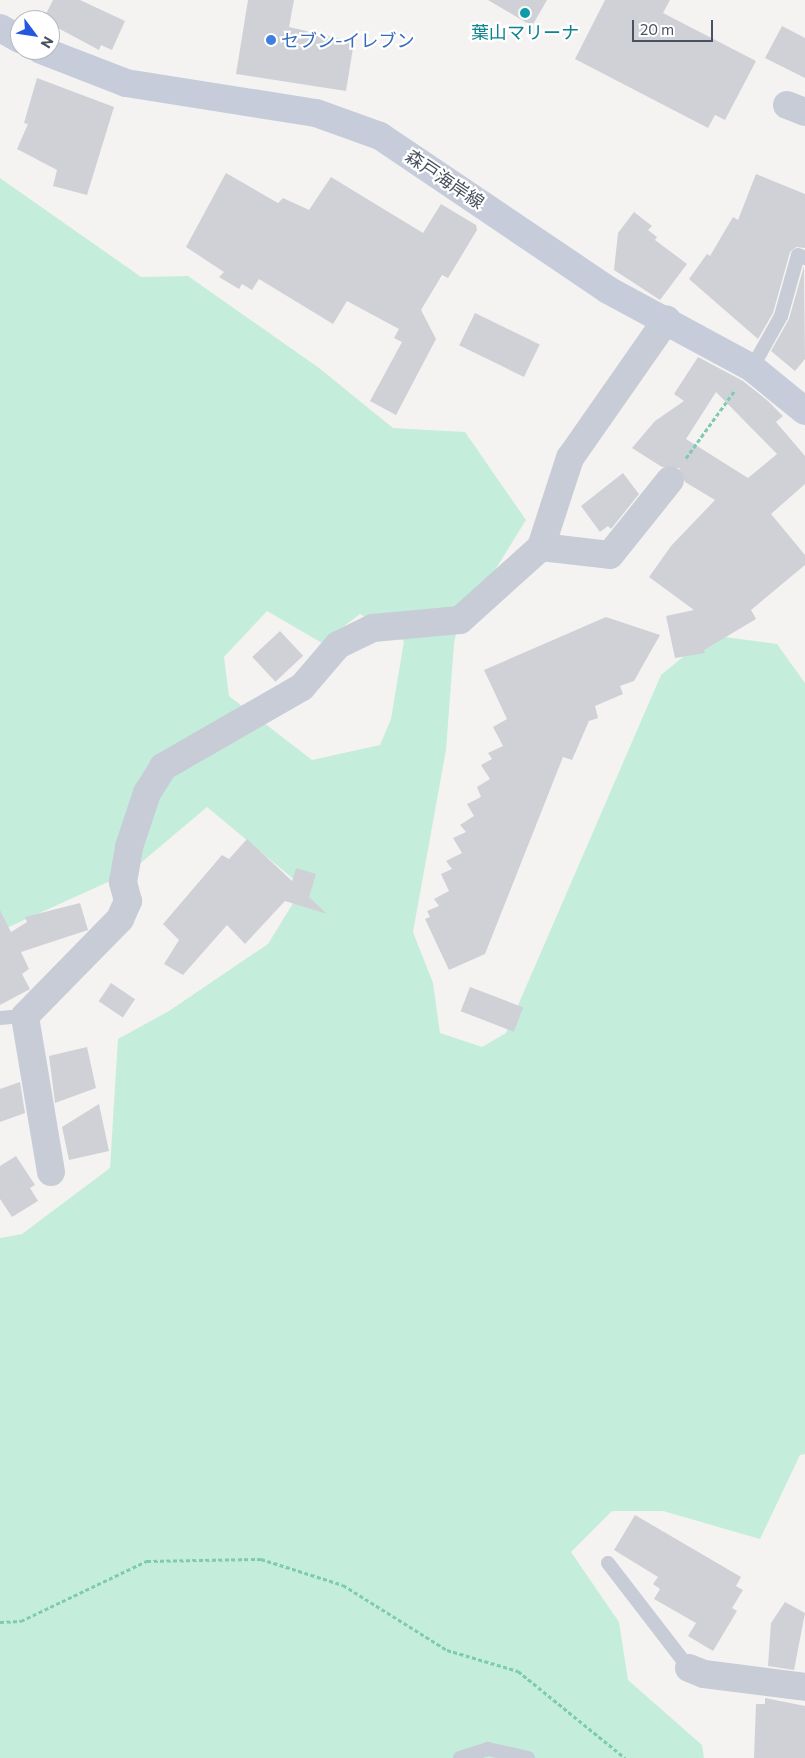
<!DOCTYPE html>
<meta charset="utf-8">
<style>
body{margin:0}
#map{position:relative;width:805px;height:1758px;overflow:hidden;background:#f4f3f2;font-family:Commissioner,"Noto Sans JP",sans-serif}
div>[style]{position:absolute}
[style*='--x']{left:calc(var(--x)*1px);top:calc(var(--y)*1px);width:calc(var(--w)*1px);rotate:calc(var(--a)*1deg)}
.green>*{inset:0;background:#c4eedb}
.building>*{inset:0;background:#cfd1d6;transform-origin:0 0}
.path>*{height:3px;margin-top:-1.5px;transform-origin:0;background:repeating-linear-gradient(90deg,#7dcbb1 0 4px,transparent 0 6.5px)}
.lane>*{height:14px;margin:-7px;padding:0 7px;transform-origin:7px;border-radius:7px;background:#c7ccd6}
.street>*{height:28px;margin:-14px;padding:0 14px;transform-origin:14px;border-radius:14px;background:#c7ccd6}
.secondary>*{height:28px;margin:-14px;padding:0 14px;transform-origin:14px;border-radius:14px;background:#c6ccd9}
.dots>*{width:14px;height:14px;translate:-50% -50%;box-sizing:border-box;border:2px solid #fff;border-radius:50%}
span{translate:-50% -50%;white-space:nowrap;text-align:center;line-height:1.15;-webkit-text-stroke:4.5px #fff;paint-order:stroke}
.culture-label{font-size:18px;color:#0d838f}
.shop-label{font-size:18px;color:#366cbe}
.left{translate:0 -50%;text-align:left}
.street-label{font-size:18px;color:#4a525f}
.north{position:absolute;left:10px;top:10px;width:50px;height:50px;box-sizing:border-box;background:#fff;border:1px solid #b7babf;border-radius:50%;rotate:121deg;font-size:14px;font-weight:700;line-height:20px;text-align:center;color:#4a525f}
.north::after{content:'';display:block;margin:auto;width:18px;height:22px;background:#2358de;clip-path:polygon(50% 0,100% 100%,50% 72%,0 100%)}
.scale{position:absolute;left:632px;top:20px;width:81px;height:22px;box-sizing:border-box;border:2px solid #4a525f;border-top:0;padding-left:6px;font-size:15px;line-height:18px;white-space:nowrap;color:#4a525f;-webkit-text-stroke:4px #fff;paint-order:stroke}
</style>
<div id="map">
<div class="green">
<div style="clip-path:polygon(evenodd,0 178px,141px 277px,188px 276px,319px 368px,393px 428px,465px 432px,526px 520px,479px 596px,461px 607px,454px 644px,446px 750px,413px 932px,433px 983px,440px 1033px,482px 1047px,506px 1033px,661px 675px,710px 635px,777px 644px,805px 683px,805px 1454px,800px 1455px,760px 1539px,663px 1511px,612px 1511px,571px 1552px,619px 1622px,628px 1680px,702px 1745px,704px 1758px,0 1758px,0 1238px,22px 1234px,110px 1168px,118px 1039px,169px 1011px,268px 944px,303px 887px,207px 807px,130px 872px,0 931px,0 178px,267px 611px,322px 643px,360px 614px,404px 641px,391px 719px,380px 745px,312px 760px,229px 696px,224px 657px,267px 611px)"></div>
</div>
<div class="building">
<div style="clip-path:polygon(53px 0,80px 0,125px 21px,112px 50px,101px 45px,99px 50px,43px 20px)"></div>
<div style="clip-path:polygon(248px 0,294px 0,289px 27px,354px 42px,346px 91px,236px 74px)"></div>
<div style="clip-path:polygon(488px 0,547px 0,532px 26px)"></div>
<div style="clip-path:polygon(605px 0,670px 0,663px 13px,756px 61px,725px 120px,715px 115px,708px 128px,575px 59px)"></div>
<div style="clip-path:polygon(782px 26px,805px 38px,805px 78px,765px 58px)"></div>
<div style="clip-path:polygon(37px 78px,114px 107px,87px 195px,53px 186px,57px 170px,17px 149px,28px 124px,24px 123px)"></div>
<div style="clip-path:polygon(226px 173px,278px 203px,283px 198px,309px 210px,331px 177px,423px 233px,441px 204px,476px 225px,477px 230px,448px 278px,442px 275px,421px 310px,436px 339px,396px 415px,370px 401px,402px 342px,394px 338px,399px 329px,347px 301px,333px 324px,259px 279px,252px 290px,242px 284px,239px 289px,219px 277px,224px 272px,186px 247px)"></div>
<div style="clip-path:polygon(756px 174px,805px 194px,805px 248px,796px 247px,790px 252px,773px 313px,758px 339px,689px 279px,707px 254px,710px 256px,733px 217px,738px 220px)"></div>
<div style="clip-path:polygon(634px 212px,652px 226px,648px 230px,657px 237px,655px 240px,687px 264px,660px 300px,614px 270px,618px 233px)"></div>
<div style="clip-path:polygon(804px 266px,805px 359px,795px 371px,771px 351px,789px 319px)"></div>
<div style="left:475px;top:313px;width:72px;height:36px;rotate:26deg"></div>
<div style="clip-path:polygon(evenodd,698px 357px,743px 381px,768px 401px,783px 416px,776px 422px,805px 456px,805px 484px,771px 514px,805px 555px,805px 565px,751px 610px,756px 619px,704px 650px,705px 653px,675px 658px,666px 616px,694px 610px,649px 577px,671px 546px,715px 500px,685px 482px,679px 468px,662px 467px,632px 448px,655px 421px,684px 401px,674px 394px,698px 357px,716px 392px,777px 454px,748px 478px,686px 439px,716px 392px)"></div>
<div style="clip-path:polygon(623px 473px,639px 494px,611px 529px,608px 526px,600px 532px,581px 506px)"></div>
<div style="clip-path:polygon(606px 617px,660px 635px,634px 681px,620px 686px,623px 694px,595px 706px,598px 718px,589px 721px,572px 760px,563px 757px,485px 954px,449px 970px,425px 919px,430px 917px,427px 911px,439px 906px,434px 899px,449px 891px,441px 874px,452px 869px,446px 861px,462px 853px,453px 838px,466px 832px,460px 825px,474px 816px,467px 804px,481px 797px,477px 787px,490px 779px,481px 765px,492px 759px,488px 753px,503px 746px,493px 727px,507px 719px,484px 670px)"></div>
<div style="left:280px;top:631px;width:34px;height:38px;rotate:47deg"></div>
<div style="clip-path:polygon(247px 839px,292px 881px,296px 868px,316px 874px,309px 897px,327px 914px,285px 901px,245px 944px,227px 925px,183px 975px,164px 964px,179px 940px,163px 924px,222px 855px,229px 859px)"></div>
<div style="clip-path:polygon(80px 903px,88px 930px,21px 952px,29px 969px,22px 974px,30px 989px,0 1005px,0 910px,11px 932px,27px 922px,25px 917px)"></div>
<div style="left:111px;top:983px;width:29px;height:22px;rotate:34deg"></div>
<div style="left:470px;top:987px;width:57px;height:26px;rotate:21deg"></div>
<div style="clip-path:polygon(87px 1047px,96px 1088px,55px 1103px,49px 1056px)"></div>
<div style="clip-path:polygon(20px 1082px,25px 1113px,0 1122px,0 1089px)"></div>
<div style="clip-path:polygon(99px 1104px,109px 1151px,69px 1160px,62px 1127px)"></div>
<div style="clip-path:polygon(16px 1156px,35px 1185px,30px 1188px,38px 1201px,12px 1217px,0 1199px,0 1166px)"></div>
<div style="clip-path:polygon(635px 1515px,741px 1577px,736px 1586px,743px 1590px,732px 1608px,737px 1611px,713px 1651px,688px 1636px,696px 1623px,654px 1599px,660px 1589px,653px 1584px,658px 1577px,614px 1550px)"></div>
<div style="clip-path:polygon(785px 1602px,805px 1613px,794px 1670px,768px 1666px,771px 1623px)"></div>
<div style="clip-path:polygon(765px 1698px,805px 1706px,805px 1758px,754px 1758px,756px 1704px,765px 1704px)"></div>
</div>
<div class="path">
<div style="--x:686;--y:458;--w:84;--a:-54.2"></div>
<div style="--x:0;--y:1622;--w:21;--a:-3"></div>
<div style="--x:21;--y:1621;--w:140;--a:-25.5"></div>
<div style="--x:147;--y:1561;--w:114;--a:-1"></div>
<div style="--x:261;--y:1559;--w:86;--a:17.6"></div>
<div style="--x:343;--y:1585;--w:123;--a:32"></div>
<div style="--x:447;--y:1650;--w:74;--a:16.5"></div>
<div style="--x:518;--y:1671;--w:138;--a:39.1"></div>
</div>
<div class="lane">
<div style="--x:752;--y:368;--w:60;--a:-60.9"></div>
<div style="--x:781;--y:316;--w:63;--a:-74.4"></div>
<div style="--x:798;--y:255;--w:8;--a:23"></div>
<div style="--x:0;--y:1018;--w:25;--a:-5"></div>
<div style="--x:608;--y:1563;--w:133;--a:52.4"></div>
<div style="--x:460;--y:1758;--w:29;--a:-18"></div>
<div style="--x:488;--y:1749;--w:41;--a:12.7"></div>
</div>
<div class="street">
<div style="--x:787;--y:105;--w:19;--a:21"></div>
<div style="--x:541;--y:547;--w:94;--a:-72"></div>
<div style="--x:570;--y:458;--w:169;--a:-55.1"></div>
<div style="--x:51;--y:1172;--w:158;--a:-99.5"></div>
<div style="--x:25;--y:1016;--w:136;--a:-45.6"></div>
<div style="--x:120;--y:919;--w:20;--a:-66"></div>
<div style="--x:128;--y:901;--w:20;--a:-105"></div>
<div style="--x:123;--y:882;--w:36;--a:-80"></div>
<div style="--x:129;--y:847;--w:57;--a:-71.6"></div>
<div style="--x:147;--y:793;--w:31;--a:-58"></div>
<div style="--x:163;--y:767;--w:160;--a:-29.9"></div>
<div style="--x:302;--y:687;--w:55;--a:-49.4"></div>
<div style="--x:338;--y:645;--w:39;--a:-26"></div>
<div style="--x:373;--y:628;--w:87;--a:-5.3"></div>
<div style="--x:460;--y:620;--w:109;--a:-42"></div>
<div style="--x:541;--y:547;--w:69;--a:6.6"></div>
<div style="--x:610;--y:555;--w:96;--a:-51.3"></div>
<div style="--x:689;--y:1668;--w:16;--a:22"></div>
<div style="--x:704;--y:1674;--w:102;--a:7.3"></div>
</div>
<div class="secondary">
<div style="--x:0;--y:28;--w:23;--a:29"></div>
<div style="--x:41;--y:50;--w:91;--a:21.2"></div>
<div style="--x:126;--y:83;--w:192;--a:9"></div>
<div style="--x:316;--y:113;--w:68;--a:19.8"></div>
<div style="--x:380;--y:136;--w:275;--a:34"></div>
<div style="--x:608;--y:290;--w:164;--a:28.4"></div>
<div style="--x:752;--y:368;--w:68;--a:39.1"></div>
</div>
<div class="dots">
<div style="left:525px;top:13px;background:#0f9aa8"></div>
<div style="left:271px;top:40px;background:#3f7fe0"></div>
</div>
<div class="culture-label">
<span style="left:525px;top:32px">葉山マリーナ</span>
</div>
<div class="shop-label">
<span class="left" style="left:281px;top:40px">セブン-イレブン</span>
</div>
<div class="street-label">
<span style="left:445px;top:179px;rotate:34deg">森戸海岸線</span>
</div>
<div class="north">N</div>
<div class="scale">20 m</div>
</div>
